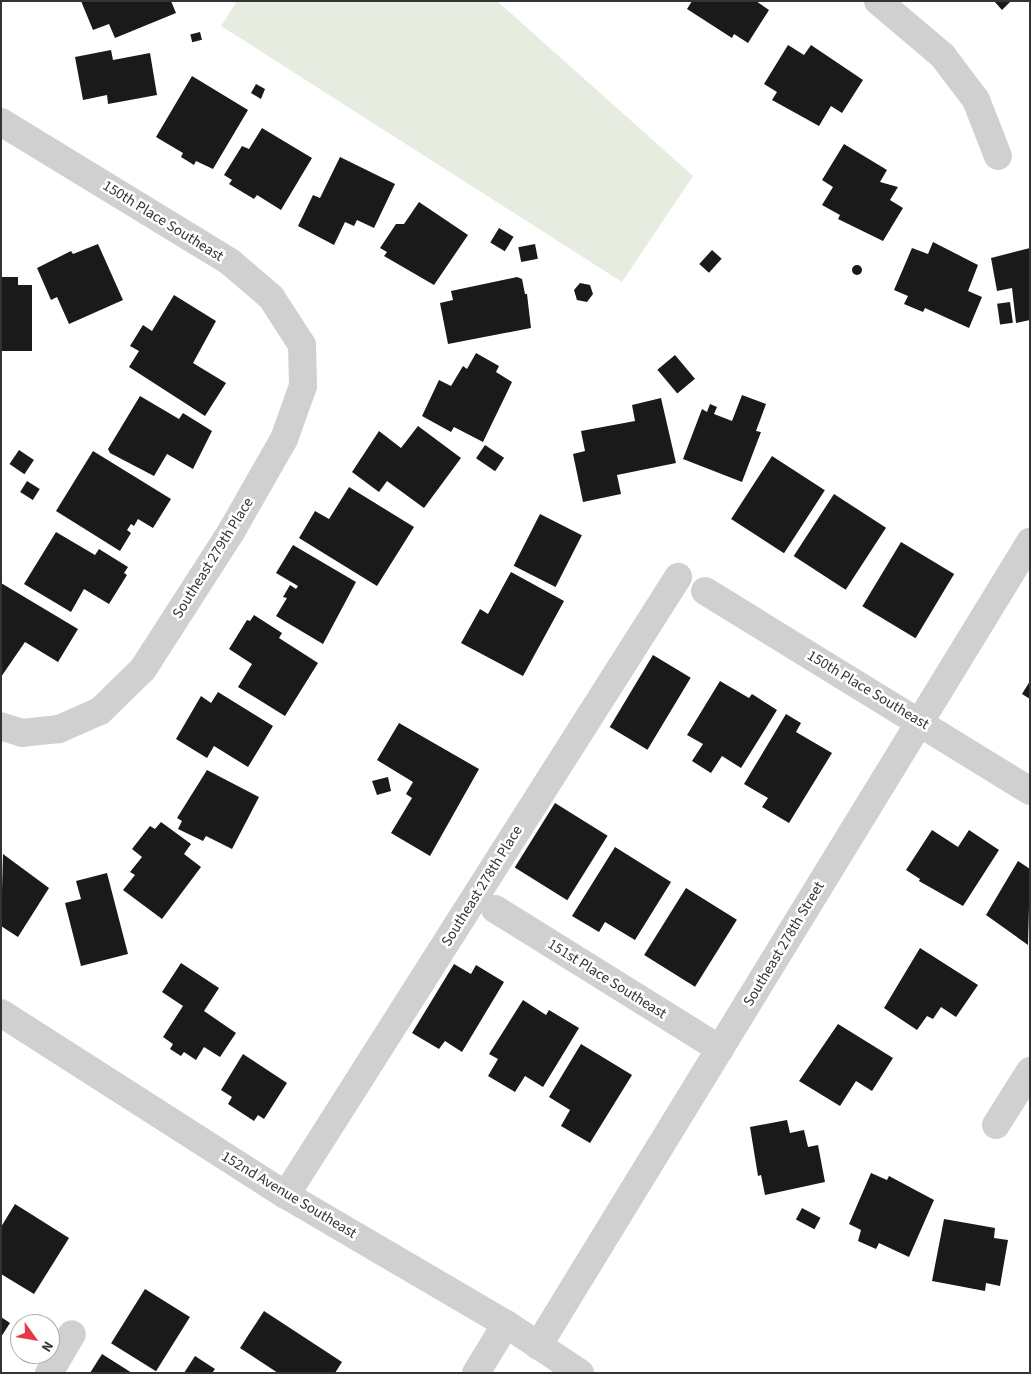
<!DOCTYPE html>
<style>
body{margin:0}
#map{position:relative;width:1031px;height:1374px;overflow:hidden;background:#fff;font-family:"Source Sans 3",sans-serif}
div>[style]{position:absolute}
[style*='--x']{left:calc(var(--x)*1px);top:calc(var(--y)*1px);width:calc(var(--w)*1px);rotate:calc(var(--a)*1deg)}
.green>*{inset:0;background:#e6ecdf}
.building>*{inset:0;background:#1a1a1a;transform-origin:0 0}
.round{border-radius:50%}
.minor>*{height:28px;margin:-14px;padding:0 14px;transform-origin:14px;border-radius:14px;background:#d0d0d0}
.tertiary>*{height:28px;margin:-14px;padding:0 14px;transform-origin:14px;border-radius:14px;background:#d0d0d0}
span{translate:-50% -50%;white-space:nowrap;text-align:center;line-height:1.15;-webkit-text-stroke:5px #fff;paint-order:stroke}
.street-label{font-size:15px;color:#333}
.frame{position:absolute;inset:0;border:2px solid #333;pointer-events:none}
.north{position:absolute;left:10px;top:1314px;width:50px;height:50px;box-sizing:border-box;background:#fff;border:1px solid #adadad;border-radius:50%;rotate:122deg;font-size:14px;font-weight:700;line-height:20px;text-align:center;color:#333}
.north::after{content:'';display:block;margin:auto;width:18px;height:22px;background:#e63946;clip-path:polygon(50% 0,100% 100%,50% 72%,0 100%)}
</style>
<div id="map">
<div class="green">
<div style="clip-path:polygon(237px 1px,497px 1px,693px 176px,622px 282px,221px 26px)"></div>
</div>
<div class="building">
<div style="clip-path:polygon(81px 1px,171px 1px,176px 13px,115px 38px,109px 24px,93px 30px)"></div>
<div style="clip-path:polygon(692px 1px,756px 1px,769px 10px,748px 43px,734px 34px,732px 38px,687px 9px)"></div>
<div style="clip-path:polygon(994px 1px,1016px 1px,1011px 1px,1002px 10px)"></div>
<div style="left:200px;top:32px;width:8px;height:10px;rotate:76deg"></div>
<div style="clip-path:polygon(788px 45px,804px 55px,811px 45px,863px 80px,842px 113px,831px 106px,819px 126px,772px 100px,777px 92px,764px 84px)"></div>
<div style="clip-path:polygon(111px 50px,113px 60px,150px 53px,157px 95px,108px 104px,107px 95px,83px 100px,75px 57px)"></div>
<div style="clip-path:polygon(192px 76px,248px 110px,213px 169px,196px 161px,194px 165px,181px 157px,183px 153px,156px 137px)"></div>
<div style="clip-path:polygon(256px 84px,265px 89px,261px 99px,251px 93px)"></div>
<div style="clip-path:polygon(262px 128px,312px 158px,281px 210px,257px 195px,254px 199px,229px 184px,232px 180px,224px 175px,242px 146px,249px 149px)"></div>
<div style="clip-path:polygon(844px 144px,887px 170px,880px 182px,898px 187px,890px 200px,903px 208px,883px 241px,838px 219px,840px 215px,822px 205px,833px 187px,822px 180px)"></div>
<div style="clip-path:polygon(340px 157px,395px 184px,374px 228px,357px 220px,354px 226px,345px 222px,334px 245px,298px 226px,313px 195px,320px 198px)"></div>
<div style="clip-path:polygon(419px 202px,468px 235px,434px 285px,384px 256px,387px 252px,380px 248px,396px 224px,404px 224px)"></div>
<div style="left:499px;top:228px;width:17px;height:17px;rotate:31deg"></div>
<div style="clip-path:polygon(933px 242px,978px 265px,968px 291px,982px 297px,969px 328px,925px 308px,923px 312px,904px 304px,908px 296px,894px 290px,912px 248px,928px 254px)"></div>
<div style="clip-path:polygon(98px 244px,123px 300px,69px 324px,57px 297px,51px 300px,37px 268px,71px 251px,73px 254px)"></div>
<div style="left:535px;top:244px;width:15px;height:17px;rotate:79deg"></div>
<div style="clip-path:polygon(1030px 248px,1030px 320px,1016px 323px,1012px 288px,997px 291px,991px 258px)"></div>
<div style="left:712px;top:250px;width:13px;height:19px;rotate:42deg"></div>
<div class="round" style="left:852px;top:265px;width:10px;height:10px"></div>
<div style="clip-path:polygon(1px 277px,18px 277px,18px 285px,32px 285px,32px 351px,1px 351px)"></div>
<div style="clip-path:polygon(517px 277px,522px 279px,525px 294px,527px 294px,531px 328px,448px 344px,440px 303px,453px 300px,451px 291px)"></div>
<div style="clip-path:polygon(580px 283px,590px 285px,593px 294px,587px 302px,577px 300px,574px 290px)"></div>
<div style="clip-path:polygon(174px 295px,216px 321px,193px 363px,226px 383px,205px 416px,129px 367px,139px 351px,130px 346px,143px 325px,152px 331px)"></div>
<div style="left:1010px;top:302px;width:21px;height:13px;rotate:82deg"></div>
<div style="clip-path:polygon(476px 353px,499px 366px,496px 372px,512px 382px,483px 442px,454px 427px,451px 432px,422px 416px,439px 380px,451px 386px,463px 366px,467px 369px)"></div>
<div style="left:675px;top:355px;width:31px;height:23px;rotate:50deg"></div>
<div style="clip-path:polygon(742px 395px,766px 404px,756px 431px,761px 432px,742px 482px,683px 459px,702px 409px,707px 412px,710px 404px,717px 407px,714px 414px,732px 421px)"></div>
<div style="clip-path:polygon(140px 396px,179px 419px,183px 413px,212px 431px,193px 469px,167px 454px,154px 476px,110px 453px,108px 449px)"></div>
<div style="clip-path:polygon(661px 398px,676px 463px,617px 475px,621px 494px,583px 502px,573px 454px,585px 451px,581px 431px,635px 421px,632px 405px)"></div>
<div style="clip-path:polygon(418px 426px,461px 458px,424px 508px,387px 481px,379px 492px,352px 472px,379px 431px,401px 448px)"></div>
<div style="left:485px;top:445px;width:23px;height:16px;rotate:34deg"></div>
<div style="left:19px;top:450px;width:18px;height:17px;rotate:34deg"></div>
<div style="clip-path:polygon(93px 451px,171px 499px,153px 528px,138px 519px,134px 526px,131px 524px,127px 530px,131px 533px,120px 551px,56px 511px)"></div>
<div style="left:772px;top:456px;width:63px;height:75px;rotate:33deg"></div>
<div style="left:27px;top:481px;width:15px;height:13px;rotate:32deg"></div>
<div style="clip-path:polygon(349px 487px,414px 527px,377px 586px,299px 538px,315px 511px,329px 519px)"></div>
<div style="left:834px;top:494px;width:62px;height:74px;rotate:33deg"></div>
<div style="left:540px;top:514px;width:47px;height:58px;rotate:27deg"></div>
<div style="clip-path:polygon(56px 532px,95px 555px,99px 549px,128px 567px,124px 573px,127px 575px,109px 604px,84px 589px,71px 612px,24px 584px)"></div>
<div style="left:901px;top:542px;width:62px;height:75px;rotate:31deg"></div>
<div style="clip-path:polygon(293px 545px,356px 582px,323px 644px,276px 616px,287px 598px,283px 597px,290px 585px,296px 589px,298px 586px,276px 573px)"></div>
<div style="clip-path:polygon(511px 572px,564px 601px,523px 676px,461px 643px,480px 609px,488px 614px)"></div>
<div style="clip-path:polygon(1px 583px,78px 629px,58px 662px,25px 642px,1px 677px)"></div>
<div style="clip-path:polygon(254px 615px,282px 633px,279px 638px,318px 663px,285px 716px,238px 687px,252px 664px,229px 649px,247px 620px,250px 621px)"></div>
<div style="left:653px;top:655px;width:44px;height:84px;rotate:31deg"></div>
<div style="clip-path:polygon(720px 681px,749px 698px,752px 694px,777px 710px,741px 768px,722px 756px,711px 773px,692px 761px,703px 744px,687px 735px)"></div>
<div style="clip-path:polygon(1030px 681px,1030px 699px,1022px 694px)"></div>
<div style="clip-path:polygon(218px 692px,273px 726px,248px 767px,214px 746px,207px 758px,176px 739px,201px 696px,211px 703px)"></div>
<div style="clip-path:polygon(786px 714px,801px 723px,796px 732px,832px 753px,789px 823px,762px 807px,768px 798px,744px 784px)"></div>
<div style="clip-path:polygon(399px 723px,479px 769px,430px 856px,391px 833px,412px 798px,406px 794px,413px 782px,377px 760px)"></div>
<div style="clip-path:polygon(207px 770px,259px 797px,232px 849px,206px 836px,203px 841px,178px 829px,182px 821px,177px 818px)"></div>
<div style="clip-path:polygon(388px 777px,391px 791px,377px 795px,372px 781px)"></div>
<div style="left:555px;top:803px;width:62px;height:76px;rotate:32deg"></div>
<div style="clip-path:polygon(161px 822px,191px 844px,184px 854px,201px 867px,162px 919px,123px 890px,135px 875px,130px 872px,142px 857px,132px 849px,150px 826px,155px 829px)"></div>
<div style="clip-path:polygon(932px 830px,958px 847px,969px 830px,999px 850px,963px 906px,919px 881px,920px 879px,906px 870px)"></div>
<div style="clip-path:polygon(615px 847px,671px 882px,635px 940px,605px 922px,599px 932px,572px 916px)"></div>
<div style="clip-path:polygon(3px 854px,49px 888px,18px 937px,1px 926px)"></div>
<div style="clip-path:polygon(1018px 861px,1030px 869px,1028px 945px,986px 915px)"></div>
<div style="clip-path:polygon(107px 873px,128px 954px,81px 966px,65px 903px,81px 899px,76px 881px)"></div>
<div style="left:686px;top:888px;width:60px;height:79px;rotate:32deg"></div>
<div style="clip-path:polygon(920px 948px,978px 985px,956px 1017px,941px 1007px,933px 1019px,927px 1016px,917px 1030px,884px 1008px)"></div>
<div style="clip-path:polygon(181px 963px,219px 988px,204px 1011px,236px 1033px,220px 1057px,204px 1047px,196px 1060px,184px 1052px,181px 1056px,170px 1049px,173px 1044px,163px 1037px,183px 1006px,162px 992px)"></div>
<div style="clip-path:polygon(454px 964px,471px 974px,476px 965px,504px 982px,462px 1052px,445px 1041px,439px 1049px,412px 1033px)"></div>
<div style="clip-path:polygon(523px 1000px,546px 1015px,549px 1010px,579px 1028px,543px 1087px,525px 1076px,515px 1092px,488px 1076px,498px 1059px,489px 1054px)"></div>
<div style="clip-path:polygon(838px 1024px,893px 1058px,872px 1091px,856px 1081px,840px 1106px,799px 1081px)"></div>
<div style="clip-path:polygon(581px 1044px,632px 1075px,590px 1143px,561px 1126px,570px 1110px,549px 1097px)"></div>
<div style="clip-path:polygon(243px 1054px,287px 1083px,264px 1119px,258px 1115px,254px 1121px,228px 1104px,232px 1097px,221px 1090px)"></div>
<div style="clip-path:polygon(787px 1120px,790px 1133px,804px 1130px,808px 1147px,818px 1145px,825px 1182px,765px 1195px,761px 1175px,758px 1176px,750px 1127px)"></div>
<div style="clip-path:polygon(871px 1173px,887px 1180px,889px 1176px,934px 1200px,909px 1257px,879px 1243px,876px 1249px,858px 1241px,861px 1230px,849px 1224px)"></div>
<div style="clip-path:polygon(15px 1204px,69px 1238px,34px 1294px,1px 1274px,1px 1227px)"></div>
<div style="left:802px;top:1208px;width:21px;height:13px;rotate:28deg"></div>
<div style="clip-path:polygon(944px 1219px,995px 1228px,994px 1238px,1008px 1240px,1000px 1286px,986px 1283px,985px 1291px,932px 1281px)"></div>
<div style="left:145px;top:1289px;width:53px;height:64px;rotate:32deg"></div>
<div style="clip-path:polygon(264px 1311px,342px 1362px,335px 1373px,278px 1373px,240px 1348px)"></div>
<div style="clip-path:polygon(1px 1317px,10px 1323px,1px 1337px)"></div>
<div style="clip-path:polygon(102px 1354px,132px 1373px,90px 1373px)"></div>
<div style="clip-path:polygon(195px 1356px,215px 1369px,212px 1373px,184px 1373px)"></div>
</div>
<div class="minor">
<div style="--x:878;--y:1;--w:84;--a:40.2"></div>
<div style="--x:942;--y:55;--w:56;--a:52.9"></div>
<div style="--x:976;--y:100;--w:60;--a:68.6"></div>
<div style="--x:1;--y:122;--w:268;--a:31.4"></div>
<div style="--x:230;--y:262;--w:54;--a:40.5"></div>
<div style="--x:271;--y:297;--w:57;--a:57.1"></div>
<div style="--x:302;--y:345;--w:41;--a:88.6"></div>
<div style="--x:303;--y:386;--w:56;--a:109.7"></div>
<div style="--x:284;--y:439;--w:107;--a:119.7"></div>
<div style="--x:231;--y:532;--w:163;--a:122.7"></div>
<div style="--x:143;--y:669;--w:60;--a:135.7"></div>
<div style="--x:100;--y:711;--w:45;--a:156.3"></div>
<div style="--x:59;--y:729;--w:37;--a:174"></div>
<div style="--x:22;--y:733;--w:22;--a:-162"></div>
<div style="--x:705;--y:591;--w:382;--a:31.6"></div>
<div style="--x:495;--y:909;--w:265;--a:31.9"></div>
<div style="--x:996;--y:1125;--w:64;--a:-57.8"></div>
<div style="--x:286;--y:1195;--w:732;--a:-57.61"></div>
<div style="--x:538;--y:1346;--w:943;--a:-58.54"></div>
<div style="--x:49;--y:1373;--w:45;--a:-59.5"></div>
<div style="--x:476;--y:1373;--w:57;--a:-58.5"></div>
</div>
<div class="tertiary">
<div style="--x:1;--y:1013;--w:338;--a:32.6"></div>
<div style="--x:286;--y:1195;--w:255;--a:30.4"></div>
<div style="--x:506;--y:1324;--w:89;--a:33.5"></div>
</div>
<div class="street-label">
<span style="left:163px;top:221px;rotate:32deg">150th Place Southeast</span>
<span style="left:213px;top:558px;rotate:-58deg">Southeast 279th Place</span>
<span style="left:868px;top:690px;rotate:31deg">150th Place Southeast</span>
<span style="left:482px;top:886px;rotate:-58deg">Southeast 278th Place</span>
<span style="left:784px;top:944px;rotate:-59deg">Southeast 278th Street</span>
<span style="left:607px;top:979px;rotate:32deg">151st Place Southeast</span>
<span style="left:289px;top:1195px;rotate:31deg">152nd Avenue Southeast</span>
</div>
<div class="frame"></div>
<div class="north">N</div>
</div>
